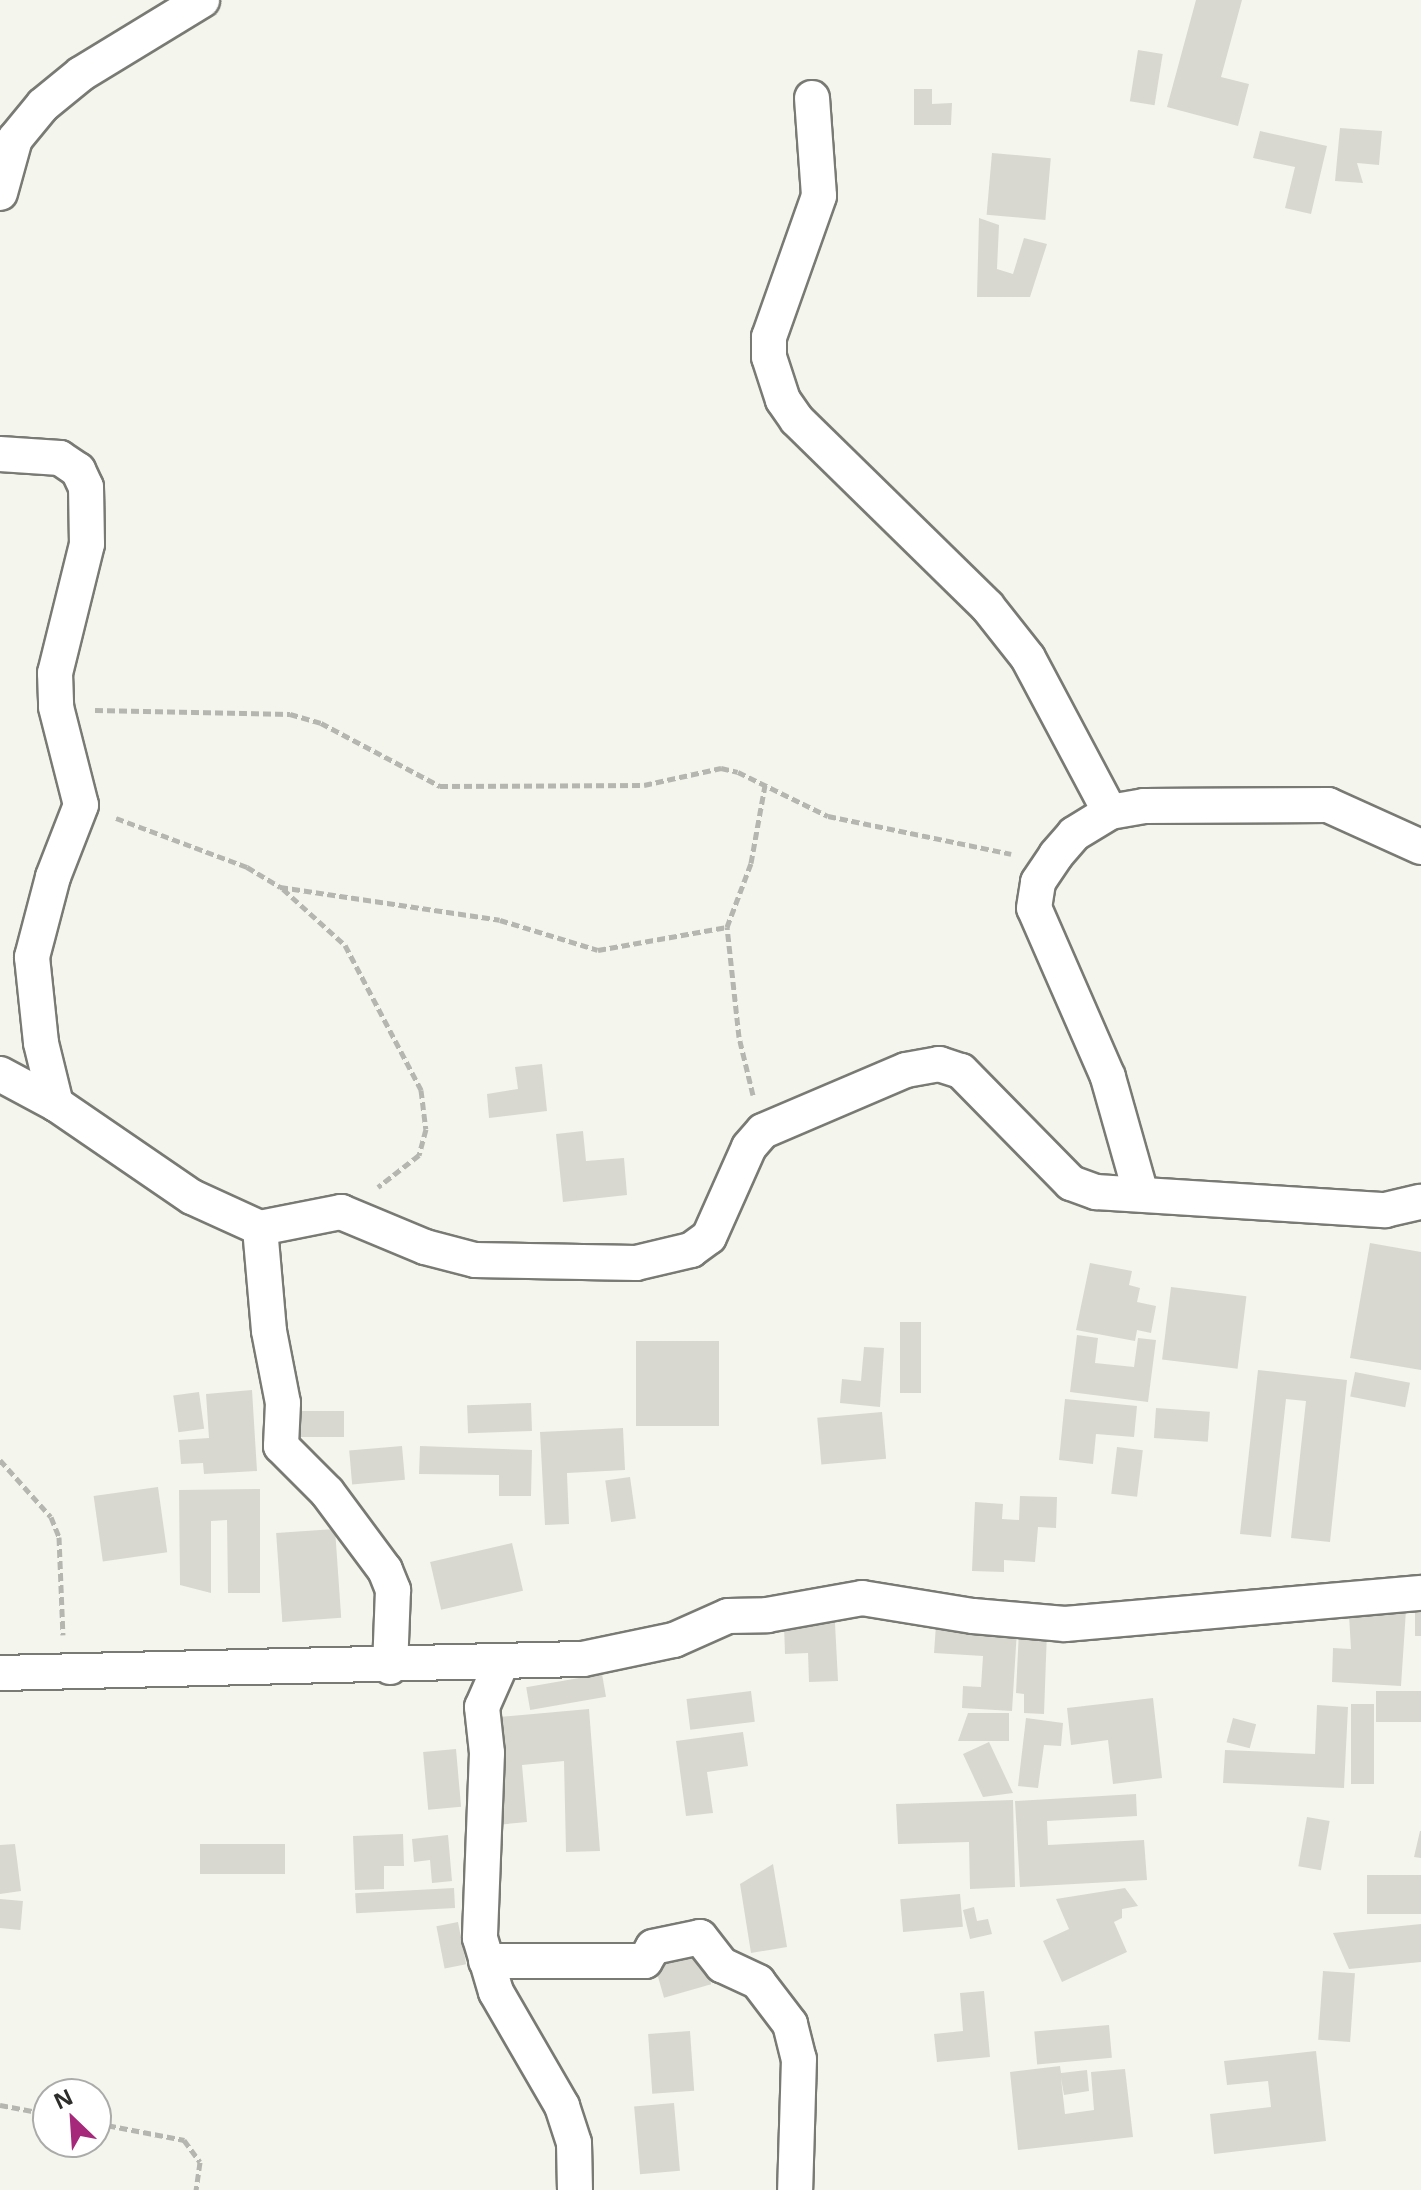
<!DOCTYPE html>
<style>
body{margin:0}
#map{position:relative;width:1421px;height:2190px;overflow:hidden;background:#f4f5ed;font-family:"Open Sans",sans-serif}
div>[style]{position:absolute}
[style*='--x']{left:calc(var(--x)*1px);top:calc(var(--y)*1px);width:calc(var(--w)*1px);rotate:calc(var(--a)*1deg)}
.building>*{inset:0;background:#d8d8d1;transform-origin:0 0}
.path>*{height:5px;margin-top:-2.5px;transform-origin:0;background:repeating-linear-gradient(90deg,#b5b6b0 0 8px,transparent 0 12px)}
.roads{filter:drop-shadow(2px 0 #797a74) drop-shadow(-2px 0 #797a74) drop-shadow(0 2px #797a74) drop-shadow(0 -2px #797a74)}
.street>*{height:34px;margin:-17px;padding:0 17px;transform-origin:17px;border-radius:17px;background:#fff}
span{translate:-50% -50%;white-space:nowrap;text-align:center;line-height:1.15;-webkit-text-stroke:8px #fff;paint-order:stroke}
.north{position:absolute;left:32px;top:2078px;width:80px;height:80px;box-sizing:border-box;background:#fff;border:2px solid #ababaa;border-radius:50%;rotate:335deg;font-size:22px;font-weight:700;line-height:32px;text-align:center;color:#2d2d2b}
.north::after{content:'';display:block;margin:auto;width:28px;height:36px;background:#a5287a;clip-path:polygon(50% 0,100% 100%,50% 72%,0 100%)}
</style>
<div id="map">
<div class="building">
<div style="clip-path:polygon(1196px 0,1242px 0,1221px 77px,1249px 84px,1238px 126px,1167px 107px)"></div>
<div style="left:1138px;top:50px;width:25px;height:52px;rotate:9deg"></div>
<div style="clip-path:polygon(914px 89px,932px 89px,932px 104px,952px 103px,951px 125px,914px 125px)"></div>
<div style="clip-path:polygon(1340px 128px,1382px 131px,1379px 165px,1357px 163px,1363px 183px,1335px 181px)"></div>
<div style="clip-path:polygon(1260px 131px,1327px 146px,1311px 214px,1285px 208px,1295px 167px,1253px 158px)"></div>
<div style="left:992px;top:153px;width:59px;height:62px;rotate:5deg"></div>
<div style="clip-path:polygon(979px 218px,999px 225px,997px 269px,1013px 274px,1024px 238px,1047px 244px,1030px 297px,977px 297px)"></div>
<div style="clip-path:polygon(542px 1064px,547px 1111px,489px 1118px,487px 1094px,518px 1089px,515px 1067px)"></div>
<div style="clip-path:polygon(583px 1131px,586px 1161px,624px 1158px,627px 1195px,563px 1202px,556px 1134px)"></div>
<div style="clip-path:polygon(1370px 1243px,1421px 1252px,1421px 1370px,1350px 1358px)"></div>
<div style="clip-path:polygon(1090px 1263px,1132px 1271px,1129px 1285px,1140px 1288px,1137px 1302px,1156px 1306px,1151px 1333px,1137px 1330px,1135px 1341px,1076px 1330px)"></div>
<div style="left:1171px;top:1287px;width:76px;height:73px;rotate:7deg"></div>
<div style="left:900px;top:1322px;width:21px;height:71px"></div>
<div style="clip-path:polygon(1077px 1335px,1098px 1338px,1095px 1363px,1134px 1367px,1138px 1338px,1156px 1340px,1148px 1402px,1070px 1392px)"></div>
<div style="left:636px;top:1341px;width:83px;height:85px"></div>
<div style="clip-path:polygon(864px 1347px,884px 1348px,880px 1407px,840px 1403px,842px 1379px,861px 1381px)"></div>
<div style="clip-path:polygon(1258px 1370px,1347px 1380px,1330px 1542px,1291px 1538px,1306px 1401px,1286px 1399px,1271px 1537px,1240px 1534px)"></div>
<div style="left:1355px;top:1372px;width:56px;height:25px;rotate:11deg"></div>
<div style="clip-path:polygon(252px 1390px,257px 1471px,204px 1474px,203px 1463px,181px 1464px,179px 1440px,209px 1438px,206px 1394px)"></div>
<div style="left:199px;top:1392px;width:37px;height:26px;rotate:82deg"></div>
<div style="clip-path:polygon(1065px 1399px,1137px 1406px,1134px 1437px,1096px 1434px,1093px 1464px,1059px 1460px)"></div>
<div style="left:531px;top:1403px;width:28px;height:64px;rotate:88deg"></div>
<div style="left:1156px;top:1408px;width:54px;height:30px;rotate:4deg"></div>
<div style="left:299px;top:1411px;width:45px;height:26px"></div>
<div style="left:882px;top:1412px;width:47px;height:65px;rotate:85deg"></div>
<div style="clip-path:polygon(623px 1428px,625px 1470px,567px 1473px,569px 1524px,545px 1525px,540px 1432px)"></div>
<div style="left:402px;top:1446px;width:34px;height:53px;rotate:85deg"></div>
<div style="clip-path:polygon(420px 1446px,532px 1450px,531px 1496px,499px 1496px,499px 1475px,419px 1474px)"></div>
<div style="left:1117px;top:1447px;width:26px;height:47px;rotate:7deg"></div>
<div style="left:630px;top:1477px;width:42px;height:25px;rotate:82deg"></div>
<div style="left:158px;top:1487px;width:66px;height:65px;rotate:82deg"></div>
<div style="clip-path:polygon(260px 1489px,260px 1593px,228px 1593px,227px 1520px,211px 1521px,211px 1593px,180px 1585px,179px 1490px)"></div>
<div style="clip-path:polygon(1020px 1496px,1057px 1497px,1056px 1528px,1038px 1527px,1035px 1562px,1004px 1560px,1004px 1572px,972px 1571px,975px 1502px,1003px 1504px,1002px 1519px,1019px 1520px)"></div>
<div style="left:335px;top:1529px;width:89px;height:59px;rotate:86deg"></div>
<div style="left:512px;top:1543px;width:49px;height:84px;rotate:77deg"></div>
<div style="clip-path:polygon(1406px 1610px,1401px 1686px,1332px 1682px,1333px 1648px,1351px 1649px,1349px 1615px)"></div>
<div style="left:1415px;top:1610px;width:6px;height:26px"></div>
<div style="clip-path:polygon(835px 1623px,838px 1681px,809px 1682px,808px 1653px,785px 1654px,784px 1625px)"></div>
<div style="clip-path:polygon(936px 1625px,1017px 1630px,1012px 1711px,962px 1708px,963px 1686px,981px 1687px,983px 1656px,934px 1653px)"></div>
<div style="clip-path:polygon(1019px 1630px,1047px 1631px,1044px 1714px,1024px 1713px,1024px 1694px,1016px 1693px)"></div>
<div style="left:602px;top:1674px;width:23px;height:77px;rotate:80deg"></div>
<div style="left:751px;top:1691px;width:31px;height:65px;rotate:83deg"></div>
<div style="left:1376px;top:1691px;width:45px;height:31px"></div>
<div style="clip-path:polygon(1153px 1698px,1162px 1778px,1113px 1784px,1108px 1740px,1071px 1745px,1067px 1708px)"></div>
<div style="left:1351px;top:1704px;width:23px;height:80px"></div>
<div style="clip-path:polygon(1317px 1705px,1348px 1707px,1344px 1788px,1223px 1783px,1225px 1750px,1315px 1754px)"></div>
<div style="clip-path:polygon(589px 1709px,600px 1851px,566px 1852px,564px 1761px,522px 1765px,527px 1822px,496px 1825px,487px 1718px)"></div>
<div style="clip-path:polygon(968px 1713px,1009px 1713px,1009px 1741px,958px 1741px)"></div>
<div style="clip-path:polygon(1026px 1718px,1063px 1723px,1061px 1746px,1044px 1745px,1038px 1788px,1018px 1786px)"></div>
<div style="left:1233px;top:1718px;width:24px;height:25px;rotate:15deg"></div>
<div style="clip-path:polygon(743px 1732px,748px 1766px,707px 1772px,713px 1813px,686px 1816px,676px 1741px)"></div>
<div style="clip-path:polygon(989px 1742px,1013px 1793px,983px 1797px,963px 1754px)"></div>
<div style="left:456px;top:1749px;width:58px;height:33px;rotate:85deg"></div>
<div style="clip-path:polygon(1136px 1794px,1137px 1816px,1047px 1821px,1048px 1845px,1144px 1840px,1147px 1880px,1020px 1887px,1015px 1801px)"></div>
<div style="clip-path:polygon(1013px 1800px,1015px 1887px,970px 1889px,969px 1842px,898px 1844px,896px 1804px)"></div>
<div style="left:1307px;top:1817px;width:23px;height:50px;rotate:10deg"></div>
<div style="clip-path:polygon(1420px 1831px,1421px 1831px,1421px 1858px,1414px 1857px)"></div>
<div style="clip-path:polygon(403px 1834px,404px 1866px,384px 1866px,384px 1889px,355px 1890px,353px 1836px)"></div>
<div style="clip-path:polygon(448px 1835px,452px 1881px,432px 1883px,430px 1860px,414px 1862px,412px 1839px)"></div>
<div style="clip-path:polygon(15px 1844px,21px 1891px,0 1894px,0 1845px)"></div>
<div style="left:200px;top:1844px;width:85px;height:30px"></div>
<div style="clip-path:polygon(773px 1864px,787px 1947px,751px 1953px,740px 1884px)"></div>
<div style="left:1367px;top:1875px;width:54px;height:39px"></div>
<div style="left:454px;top:1888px;width:20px;height:99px;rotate:87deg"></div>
<div style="clip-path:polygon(1125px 1888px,1138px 1906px,1122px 1909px,1122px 1918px,1114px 1922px,1127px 1952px,1062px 1982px,1043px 1941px,1069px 1929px,1056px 1899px)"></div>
<div style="left:960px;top:1894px;width:33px;height:60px;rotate:85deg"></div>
<div style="left:0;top:1899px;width:23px;height:29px;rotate:5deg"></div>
<div style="clip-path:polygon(974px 1907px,977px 1921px,988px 1919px,992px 1934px,970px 1939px,963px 1910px)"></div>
<div style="left:458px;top:1922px;width:43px;height:22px;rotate:79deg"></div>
<div style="clip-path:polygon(1421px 1924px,1421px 1962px,1349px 1969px,1333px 1933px)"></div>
<div style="left:699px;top:1942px;width:44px;height:49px;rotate:74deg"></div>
<div style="left:1323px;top:1971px;width:32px;height:69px;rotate:4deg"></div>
<div style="clip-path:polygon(984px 1991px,990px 2057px,937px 2062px,934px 2034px,963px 2031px,960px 1993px)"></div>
<div style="left:1109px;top:2025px;width:33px;height:75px;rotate:85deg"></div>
<div style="left:690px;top:2031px;width:60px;height:42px;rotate:86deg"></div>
<div style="clip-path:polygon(1316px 2051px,1326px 2141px,1214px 2154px,1210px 2114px,1271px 2107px,1268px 2081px,1227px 2085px,1224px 2061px)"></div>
<div style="clip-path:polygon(1060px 2066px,1061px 2073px,1087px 2070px,1089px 2091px,1064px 2095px,1061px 2078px,1065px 2114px,1094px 2110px,1091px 2072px,1125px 2069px,1133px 2137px,1018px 2150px,1010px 2072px)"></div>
<div style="left:674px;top:2103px;width:68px;height:40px;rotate:85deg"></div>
</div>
<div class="path">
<div style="--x:95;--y:710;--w:195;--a:1.2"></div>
<div style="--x:290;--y:714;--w:32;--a:16"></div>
<div style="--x:321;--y:723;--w:135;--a:27.9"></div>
<div style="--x:440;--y:786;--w:204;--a:-0.3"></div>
<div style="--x:644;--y:785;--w:79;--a:-12.4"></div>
<div style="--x:721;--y:768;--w:17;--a:13"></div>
<div style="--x:738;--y:772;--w:100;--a:26.1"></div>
<div style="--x:828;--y:816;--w:187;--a:11.7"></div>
<div style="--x:116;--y:818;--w:140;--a:20.5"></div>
<div style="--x:247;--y:867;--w:39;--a:31"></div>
<div style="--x:280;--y:887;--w:222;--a:8.5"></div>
<div style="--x:500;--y:920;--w:102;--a:17"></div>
<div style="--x:598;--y:950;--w:131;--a:-10.1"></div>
<div style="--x:283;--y:889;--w:84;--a:42.1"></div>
<div style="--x:345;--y:945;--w:164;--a:62.3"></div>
<div style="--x:421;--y:1090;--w:39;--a:83"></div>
<div style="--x:426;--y:1129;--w:27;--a:105"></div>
<div style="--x:419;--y:1155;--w:52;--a:142"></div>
<div style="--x:753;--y:1095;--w:60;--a:-103.6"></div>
<div style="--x:739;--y:1037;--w:111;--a:-96.2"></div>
<div style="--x:727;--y:927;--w:68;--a:-69.4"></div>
<div style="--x:751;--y:863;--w:79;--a:-79.8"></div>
<div style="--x:0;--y:1460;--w:76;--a:48.2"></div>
<div style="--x:51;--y:1517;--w:22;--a:68"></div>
<div style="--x:59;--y:1537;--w:98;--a:87.7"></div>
<div style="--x:0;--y:2105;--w:49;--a:10.6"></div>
<div style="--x:96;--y:2123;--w:90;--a:10.9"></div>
<div style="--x:184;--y:2140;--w:27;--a:54"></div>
<div style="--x:200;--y:2162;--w:28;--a:98"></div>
</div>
<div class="roads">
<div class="street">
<div style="--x:812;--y:98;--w:98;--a:85.9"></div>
<div style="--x:819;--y:196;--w:150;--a:109.5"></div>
<div style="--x:769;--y:337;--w:20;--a:90"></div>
<div style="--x:769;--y:357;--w:45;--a:72"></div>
<div style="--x:783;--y:400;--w:24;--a:55"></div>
<div style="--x:797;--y:420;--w:266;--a:44.4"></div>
<div style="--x:987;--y:606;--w:66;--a:51.7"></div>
<div style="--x:1028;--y:658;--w:174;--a:62"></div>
<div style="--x:0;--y:193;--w:56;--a:-74.5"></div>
<div style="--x:15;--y:139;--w:44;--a:-50.5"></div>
<div style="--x:43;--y:105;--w:49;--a:-39.2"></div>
<div style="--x:81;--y:74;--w:142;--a:-31.4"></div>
<div style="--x:0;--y:454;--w:60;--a:3.8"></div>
<div style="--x:60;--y:458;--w:22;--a:34"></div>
<div style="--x:78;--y:470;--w:19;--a:65"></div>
<div style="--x:86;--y:487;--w:57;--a:89"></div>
<div style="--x:87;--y:544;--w:133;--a:103.9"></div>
<div style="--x:55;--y:673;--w:34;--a:88"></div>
<div style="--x:56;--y:707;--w:101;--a:75.7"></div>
<div style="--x:81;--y:805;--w:77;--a:111.3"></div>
<div style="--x:53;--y:877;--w:83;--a:104.7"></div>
<div style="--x:32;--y:957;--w:86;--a:84"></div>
<div style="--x:41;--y:1043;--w:63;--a:76.2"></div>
<div style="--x:0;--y:1074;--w:64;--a:28.2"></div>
<div style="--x:56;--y:1104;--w:165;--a:34.4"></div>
<div style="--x:192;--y:1197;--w:75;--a:24.5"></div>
<div style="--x:260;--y:1228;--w:83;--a:-11.2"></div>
<div style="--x:341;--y:1212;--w:91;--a:22.6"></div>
<div style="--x:425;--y:1247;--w:52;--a:14.6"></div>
<div style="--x:475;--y:1260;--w:161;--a:1.1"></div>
<div style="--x:636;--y:1263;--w:57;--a:-13.3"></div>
<div style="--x:691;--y:1250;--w:22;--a:-36"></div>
<div style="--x:709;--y:1237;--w:98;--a:-66"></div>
<div style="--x:749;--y:1147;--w:21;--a:-49"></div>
<div style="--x:763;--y:1131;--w:155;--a:-23.1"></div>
<div style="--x:906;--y:1070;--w:34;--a:-10"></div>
<div style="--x:939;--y:1064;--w:23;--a:18"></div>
<div style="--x:961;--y:1071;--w:157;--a:45.5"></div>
<div style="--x:1071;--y:1183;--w:27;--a:20"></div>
<div style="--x:1096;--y:1192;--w:290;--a:3.6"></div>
<div style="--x:1385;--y:1210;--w:37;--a:-13"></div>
<div style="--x:1141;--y:1194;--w:122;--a:-105.8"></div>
<div style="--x:1108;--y:1077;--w:184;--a:-113.6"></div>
<div style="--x:1034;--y:908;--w:26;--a:-81"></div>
<div style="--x:1038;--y:882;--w:32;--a:-56"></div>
<div style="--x:1056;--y:855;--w:28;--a:-49"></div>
<div style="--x:1074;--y:834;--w:42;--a:-31.4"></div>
<div style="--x:1110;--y:812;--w:35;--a:-10"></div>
<div style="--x:1144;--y:806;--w:184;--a:-0.3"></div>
<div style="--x:1328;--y:805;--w:102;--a:24.3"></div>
<div style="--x:260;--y:1228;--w:103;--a:85"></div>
<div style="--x:269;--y:1331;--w:73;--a:79"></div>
<div style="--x:283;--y:1403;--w:43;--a:92.7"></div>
<div style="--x:281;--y:1446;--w:65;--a:45"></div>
<div style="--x:327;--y:1492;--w:97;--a:53.4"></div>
<div style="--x:385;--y:1570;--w:22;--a:68"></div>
<div style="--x:393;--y:1590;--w:77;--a:92.2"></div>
<div style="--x:501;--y:1664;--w:47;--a:113.8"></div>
<div style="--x:482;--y:1707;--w:46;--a:83.8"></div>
<div style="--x:487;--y:1753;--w:185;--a:92.2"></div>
<div style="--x:480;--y:1938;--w:56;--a:73.5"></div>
<div style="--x:496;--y:1992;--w:132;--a:59.9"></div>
<div style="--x:562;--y:2106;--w:39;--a:72"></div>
<div style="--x:574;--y:2143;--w:47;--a:88.8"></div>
<div style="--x:0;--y:1673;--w:583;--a:-1.38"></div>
<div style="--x:583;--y:1659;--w:93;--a:-11.8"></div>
<div style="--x:674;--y:1640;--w:59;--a:-24"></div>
<div style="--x:728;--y:1616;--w:39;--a:-1"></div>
<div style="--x:767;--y:1615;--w:97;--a:-10.1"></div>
<div style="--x:862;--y:1598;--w:112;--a:9.2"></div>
<div style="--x:973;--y:1616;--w:92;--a:5"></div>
<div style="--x:1065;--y:1624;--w:357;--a:-5"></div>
<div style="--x:486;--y:1961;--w:159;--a:0"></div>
<div style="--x:645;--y:1961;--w:16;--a:-60"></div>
<div style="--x:653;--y:1947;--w:48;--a:-12"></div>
<div style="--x:700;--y:1937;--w:36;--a:52"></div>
<div style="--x:722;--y:1965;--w:40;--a:25"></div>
<div style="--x:758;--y:1982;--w:53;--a:52.7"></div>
<div style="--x:790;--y:2024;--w:36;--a:76"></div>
<div style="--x:799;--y:2059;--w:131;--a:91.7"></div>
</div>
</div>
<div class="north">N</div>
</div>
